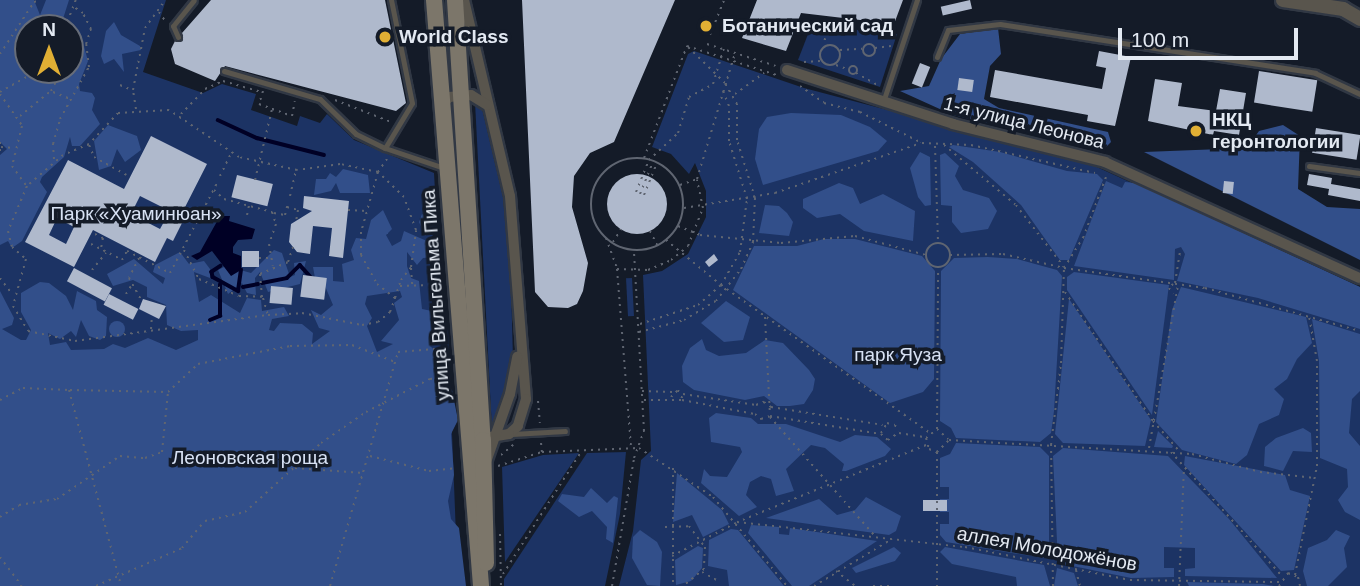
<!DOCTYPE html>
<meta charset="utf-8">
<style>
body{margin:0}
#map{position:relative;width:1360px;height:586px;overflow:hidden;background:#141b28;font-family:Arial,sans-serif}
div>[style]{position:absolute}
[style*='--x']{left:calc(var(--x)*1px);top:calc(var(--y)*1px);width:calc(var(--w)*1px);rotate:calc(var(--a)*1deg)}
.green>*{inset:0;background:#1c3364;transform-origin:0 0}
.forest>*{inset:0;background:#324f8a}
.round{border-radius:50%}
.water>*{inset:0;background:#000025}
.stream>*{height:3.5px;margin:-1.75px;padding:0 1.75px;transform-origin:1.75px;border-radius:1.75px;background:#000025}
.building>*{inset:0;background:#afb9cc;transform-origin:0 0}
.path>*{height:2px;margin-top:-1px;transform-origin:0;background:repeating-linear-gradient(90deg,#5f6571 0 2px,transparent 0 7px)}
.path>.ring{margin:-1px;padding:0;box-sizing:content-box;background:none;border:2px solid #5f6571;border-radius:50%}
.roads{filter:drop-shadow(2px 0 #313844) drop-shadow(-2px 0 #313844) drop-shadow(0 2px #313844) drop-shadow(0 -2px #313844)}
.service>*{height:5px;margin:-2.5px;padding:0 2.5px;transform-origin:2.5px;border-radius:2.5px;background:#59554d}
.minor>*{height:10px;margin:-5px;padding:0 5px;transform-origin:5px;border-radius:5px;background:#59554d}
.tertiary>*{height:14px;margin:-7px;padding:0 7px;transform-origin:7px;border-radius:7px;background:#59554d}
.secondary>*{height:16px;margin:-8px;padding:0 8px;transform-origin:8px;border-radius:8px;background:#7c766a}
.dots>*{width:19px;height:19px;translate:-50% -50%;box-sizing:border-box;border:4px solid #141b28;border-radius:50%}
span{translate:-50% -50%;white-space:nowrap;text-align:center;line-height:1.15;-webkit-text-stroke:7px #141b28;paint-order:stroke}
.poi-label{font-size:19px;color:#e3e9f2;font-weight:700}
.left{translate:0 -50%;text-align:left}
.street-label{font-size:19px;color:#e3e9f2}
.park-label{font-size:19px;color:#d8e2f4}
.north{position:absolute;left:14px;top:14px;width:70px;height:70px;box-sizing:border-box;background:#141b28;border:2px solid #676d79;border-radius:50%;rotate:0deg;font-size:19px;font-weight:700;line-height:28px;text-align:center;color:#e3e9f2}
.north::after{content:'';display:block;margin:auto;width:24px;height:32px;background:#e1af34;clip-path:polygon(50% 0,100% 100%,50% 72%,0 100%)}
.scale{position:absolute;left:1118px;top:28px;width:180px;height:32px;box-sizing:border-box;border:4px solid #e3e9f2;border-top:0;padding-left:9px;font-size:21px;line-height:24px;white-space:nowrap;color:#e3e9f2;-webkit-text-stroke:5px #141b28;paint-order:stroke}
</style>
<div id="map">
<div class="green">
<div style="clip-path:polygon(evenodd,0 0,166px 0,143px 72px,203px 93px,222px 84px,256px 94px,251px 110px,297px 126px,300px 116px,320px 123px,327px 114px,354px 140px,434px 173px,439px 259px,430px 262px,432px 306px,448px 331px,458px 586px,0 586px,0 0,28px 28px,70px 28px,70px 70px,28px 70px,28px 28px)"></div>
<div style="clip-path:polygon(820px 26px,897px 34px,880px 87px,798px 60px,810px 29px)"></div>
<div style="clip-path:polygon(694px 51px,804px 88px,1088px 163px,1360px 287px,1360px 586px,619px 586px,633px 531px,641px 460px,651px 451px,643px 275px,662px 271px,688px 254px,706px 217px,706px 191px,695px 163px,689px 174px,671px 154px,652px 147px,688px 54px)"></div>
<div style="clip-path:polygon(475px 102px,481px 104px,503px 197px,511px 284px,513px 360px,492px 430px)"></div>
<div style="left:632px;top:278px;width:38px;height:6px;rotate:87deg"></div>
<div style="clip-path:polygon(626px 452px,620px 514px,605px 586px,504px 586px,504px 579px,587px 453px)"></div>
<div style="clip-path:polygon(579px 453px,505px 562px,502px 467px,543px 455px)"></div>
</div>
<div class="forest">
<div style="clip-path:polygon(0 0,34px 0,40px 15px,46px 0,69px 0,62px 22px,55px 28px,28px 28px,28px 70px,70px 70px,70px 29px,80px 32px,88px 61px,79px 84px,80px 91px,92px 93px,95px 98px,92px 110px,100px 124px,80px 146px,72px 146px,70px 137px,64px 157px,42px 177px,40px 182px,47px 192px,22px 241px,12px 248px,8px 241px,0 245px,0 155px,7px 149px,0 142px)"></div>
<div style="clip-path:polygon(114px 22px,121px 35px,140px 46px,141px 50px,122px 54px,124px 72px,114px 59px,104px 64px,101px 56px,106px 31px)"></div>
<div style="clip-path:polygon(998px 28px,1001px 54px,990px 66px,984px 99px,999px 108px,1108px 132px,1111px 142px,1103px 150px,953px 115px,900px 91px,929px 86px,941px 59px,960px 34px)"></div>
<div style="clip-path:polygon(791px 113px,841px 115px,870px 127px,887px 141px,878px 151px,763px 185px,755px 159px,759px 129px,767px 117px)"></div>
<div style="clip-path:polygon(108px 125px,137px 136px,141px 150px,125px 162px,117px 149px,111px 166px,99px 170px,94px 141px)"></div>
<div style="clip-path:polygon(1283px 125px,1300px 136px,1298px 189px,1327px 207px,1360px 209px,1360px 260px,1144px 152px,1247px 148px,1259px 131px)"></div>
<div style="clip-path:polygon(953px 145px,1000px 152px,1067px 171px,1097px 174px,1103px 180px,1069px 260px,1060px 260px,1021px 205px,973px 162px,949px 147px)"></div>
<div style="clip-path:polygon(920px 152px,930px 157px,931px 205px,925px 206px,918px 197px,910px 168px)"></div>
<div style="clip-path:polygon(945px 153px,959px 166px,955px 176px,963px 190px,989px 198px,997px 211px,988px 229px,961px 233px,952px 222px,952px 206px,941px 205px,940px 155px)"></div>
<div style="clip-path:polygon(343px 169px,368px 175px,370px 193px,340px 193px,336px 183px,331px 191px,314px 195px,316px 179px,326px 179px,330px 173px,336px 177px)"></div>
<div style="clip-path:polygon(1106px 181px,1122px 188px,1125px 182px,1136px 183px,1360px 287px,1360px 329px,1258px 298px,1177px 281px,1185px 254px,1181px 247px,1175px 249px,1174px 280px,1074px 266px)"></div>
<div style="clip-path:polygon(839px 183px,853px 188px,860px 204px,883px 194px,915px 211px,913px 241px,864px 231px,840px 214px,817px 218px,803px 208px,803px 199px)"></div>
<div style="clip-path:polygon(765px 205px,779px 206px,787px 213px,793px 222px,789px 236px,759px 233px)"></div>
<div style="clip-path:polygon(evenodd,383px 210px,392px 229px,386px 235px,392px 246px,401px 241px,404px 231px,436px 245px,436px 257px,423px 258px,417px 265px,407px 252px,407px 266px,411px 278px,419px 281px,422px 309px,437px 312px,442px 328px,441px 336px,430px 346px,443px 358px,445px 370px,439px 379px,452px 390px,458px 420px,451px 434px,454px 475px,448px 501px,451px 519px,459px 528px,466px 586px,0 586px,0 291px,14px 318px,12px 325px,2px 329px,21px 340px,26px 340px,31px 330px,21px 312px,21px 293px,40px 282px,49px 283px,66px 296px,73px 310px,77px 291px,96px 301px,97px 310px,107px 317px,106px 336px,100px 340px,89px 336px,81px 320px,76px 337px,71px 331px,60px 339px,48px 333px,50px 345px,66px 342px,71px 350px,104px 349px,113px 344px,125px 348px,148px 338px,176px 350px,198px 340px,198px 330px,181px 331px,167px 325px,166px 305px,147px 297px,147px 287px,133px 280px,113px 286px,107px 274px,134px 259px,163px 284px,165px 278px,153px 272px,155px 265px,180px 252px,189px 264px,204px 261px,210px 269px,210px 278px,194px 272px,199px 302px,211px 295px,240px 313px,247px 298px,261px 300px,262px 311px,284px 307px,289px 316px,272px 319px,269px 330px,274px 331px,280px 323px,302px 324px,313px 333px,312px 344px,330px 331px,319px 328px,311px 310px,321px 315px,333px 305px,325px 286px,315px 278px,313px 267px,333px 267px,333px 281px,344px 282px,342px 264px,354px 260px,351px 250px,356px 238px,366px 239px,371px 220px,383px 210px,400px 291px,402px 297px,394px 303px,399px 320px,381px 341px,393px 344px,377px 352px,367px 326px,372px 318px,365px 304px,367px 296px,400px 291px)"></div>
<div style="clip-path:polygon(422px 214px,437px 223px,425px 236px,419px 222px)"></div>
<div style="clip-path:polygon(824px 239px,855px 239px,922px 256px,935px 271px,934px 379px,923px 392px,890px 403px,733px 290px,754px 246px,797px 246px)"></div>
<div style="clip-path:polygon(274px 250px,282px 253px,290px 277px,295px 275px,294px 263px,306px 261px,300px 284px,268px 292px,260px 272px,255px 278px,256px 295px,247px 293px,242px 283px,228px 294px,218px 270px,226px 266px,251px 273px)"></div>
<div style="clip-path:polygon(988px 257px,1017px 259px,1057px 270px,1062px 276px,1054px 411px,1051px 433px,1040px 442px,956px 438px,951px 428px,940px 421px,941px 271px,954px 258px)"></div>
<div style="clip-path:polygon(1074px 272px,1169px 285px,1152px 415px,1067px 290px,1067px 277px)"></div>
<div style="clip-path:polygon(1181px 287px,1306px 317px,1312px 343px,1297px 359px,1287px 379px,1274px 389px,1284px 399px,1279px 415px,1259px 424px,1247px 455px,1236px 464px,1182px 450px,1156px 422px,1172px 310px)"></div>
<div style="clip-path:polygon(1069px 299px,1151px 420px,1145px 446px,1063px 443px,1055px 434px)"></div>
<div style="clip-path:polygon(726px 301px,750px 317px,743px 340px,724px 342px,701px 323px)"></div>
<div style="clip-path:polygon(1312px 319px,1360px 334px,1360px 391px,1352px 399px,1349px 433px,1360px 446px,1360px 520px,1345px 512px,1338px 500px,1348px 487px,1347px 469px,1320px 458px,1319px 361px)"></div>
<div class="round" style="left:109px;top:321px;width:16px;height:16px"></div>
<div style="clip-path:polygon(702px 339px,706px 350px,719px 356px,746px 353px,765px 340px,783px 343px,809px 370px,815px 379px,813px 390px,804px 404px,790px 406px,777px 406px,764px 396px,745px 400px,694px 390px,683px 382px,682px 366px,690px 348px)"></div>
<div style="clip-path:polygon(716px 413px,751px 418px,758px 424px,786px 424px,840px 442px,855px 435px,877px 437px,891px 449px,885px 456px,846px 471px,842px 471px,844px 464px,825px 448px,811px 445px,786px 469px,794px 491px,776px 496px,771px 479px,761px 476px,750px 482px,746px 495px,757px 507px,739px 516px,701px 483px,704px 469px,710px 476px,727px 477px,742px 452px,740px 447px,711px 442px,709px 418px)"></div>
<div style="clip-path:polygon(1303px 428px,1311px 433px,1312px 452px,1293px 451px,1283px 471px,1264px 466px,1265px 447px,1276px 438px)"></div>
<div style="clip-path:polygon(1158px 431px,1173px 446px,1172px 448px,1154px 447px)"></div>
<div style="clip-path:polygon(956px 443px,1040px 447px,1049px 456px,1049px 559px,946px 542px,940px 535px,940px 524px,949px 524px,949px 512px,940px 512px,940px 499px,949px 499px,949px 487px,940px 487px,940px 458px,950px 454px)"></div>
<div style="clip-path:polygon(1063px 448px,1168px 456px,1229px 519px,1277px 578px,1185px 576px,1185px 569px,1195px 568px,1195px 548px,1164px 547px,1164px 568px,1174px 568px,1174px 577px,1131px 578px,1058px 563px,1053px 456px)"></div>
<div style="clip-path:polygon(1185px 456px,1285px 475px,1290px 490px,1310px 496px,1294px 570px,1281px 571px,1184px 465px)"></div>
<div style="clip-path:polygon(677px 473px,722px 510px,729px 524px,703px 537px,692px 515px,673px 522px)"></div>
<div style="clip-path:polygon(591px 488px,607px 503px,614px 496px,618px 498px,613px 543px,606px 539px,607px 527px,592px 511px,579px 517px,558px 501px,562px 494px,584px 497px)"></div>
<div style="clip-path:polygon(866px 497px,901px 516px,896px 531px,889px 535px,766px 518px,819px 499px,837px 515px,855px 510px)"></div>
<div style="clip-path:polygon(751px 525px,779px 527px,779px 534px,789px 535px,790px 528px,877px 541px,809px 586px,792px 586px,748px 533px)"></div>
<div style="clip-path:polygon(731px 529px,738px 530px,784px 586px,729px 586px,727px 570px,708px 566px,709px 540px)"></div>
<div style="clip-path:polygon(640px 530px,657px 542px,662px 552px,660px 586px,647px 585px,632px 558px,633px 537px)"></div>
<div style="clip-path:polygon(1336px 530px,1350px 536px,1344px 548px,1347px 567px,1328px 586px,1307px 586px,1303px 571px,1308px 548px,1327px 540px)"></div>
<div style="clip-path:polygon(698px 546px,703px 548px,702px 568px,691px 581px,676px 585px,675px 560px)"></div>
<div style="clip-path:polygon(894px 547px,901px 553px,895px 561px,856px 573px,852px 568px)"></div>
<div style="clip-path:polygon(945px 547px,1044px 565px,1050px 586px,1017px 586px,1016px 577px,952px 564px,940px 552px)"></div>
<div style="clip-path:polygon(1057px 568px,1074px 573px,1078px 586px,1054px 586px)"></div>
<div style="clip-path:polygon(1187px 582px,1263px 584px,1274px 586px,1189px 586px)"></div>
</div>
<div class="water">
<div style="clip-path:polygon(220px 216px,230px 216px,229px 221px,255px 229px,252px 239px,238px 240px,233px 247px,233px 253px,241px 256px,241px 270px,231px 276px,212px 251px,197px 260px,191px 256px,200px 252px)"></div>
</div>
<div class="stream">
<div style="--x:218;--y:120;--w:43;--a:24.8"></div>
<div style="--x:257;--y:138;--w:69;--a:14.2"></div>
<div style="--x:221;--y:266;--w:11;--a:146"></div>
<div style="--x:212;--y:272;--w:5;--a:79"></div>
<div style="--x:213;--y:277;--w:29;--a:29"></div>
<div style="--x:238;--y:291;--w:21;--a:-82"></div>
<div style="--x:262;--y:283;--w:25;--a:-11"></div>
<div style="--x:287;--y:278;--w:18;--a:-45"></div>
<div style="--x:300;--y:265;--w:15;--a:48"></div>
<div style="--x:243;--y:287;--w:15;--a:-11"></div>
<div style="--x:210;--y:320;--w:11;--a:-22"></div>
<div style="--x:220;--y:316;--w:31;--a:-90"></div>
</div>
<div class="building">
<div style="clip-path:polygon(211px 0,385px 0,406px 103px,396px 111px,225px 66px,215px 81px,175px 64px,171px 49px,175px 41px,182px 41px,182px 33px)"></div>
<div style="clip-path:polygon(522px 0,675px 0,614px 142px,590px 153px,574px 176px,572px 207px,588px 263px,583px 291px,577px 304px,568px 308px,548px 307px,535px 292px)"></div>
<div style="clip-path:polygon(757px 0,903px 0,894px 24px,801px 13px,786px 51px,742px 38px)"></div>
<div style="left:970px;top:0;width:9px;height:30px;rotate:77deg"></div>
<div style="clip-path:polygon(1099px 51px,1131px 57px,1115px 126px,1087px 121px,1088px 115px,990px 97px,995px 70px,1102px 89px,1106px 68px,1096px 66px)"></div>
<div style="left:920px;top:63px;width:11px;height:22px;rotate:22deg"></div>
<div style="left:1259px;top:71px;width:59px;height:32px;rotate:9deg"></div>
<div style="left:959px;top:78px;width:15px;height:12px;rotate:8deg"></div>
<div style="clip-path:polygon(1155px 79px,1182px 83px,1178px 106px,1216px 111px,1220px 89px,1246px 93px,1239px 135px,1214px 131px,1213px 135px,1148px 121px)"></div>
<div style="left:1316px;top:128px;width:45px;height:25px;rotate:9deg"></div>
<div style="clip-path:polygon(evenodd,151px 136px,207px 164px,180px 217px,184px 219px,173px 241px,167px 238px,155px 262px,93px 230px,74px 267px,25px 242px,68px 160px,124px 189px,151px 136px,140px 196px,170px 211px,160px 229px,131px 214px,140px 196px,151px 136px,57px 218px,74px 227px,66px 244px,49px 235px,57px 218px)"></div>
<div style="clip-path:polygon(1309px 174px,1332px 178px,1331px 184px,1360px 189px,1360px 201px,1328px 195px,1329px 189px,1307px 185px)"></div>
<div class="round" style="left:607px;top:174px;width:60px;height:60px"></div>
<div style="left:237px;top:175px;width:37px;height:23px;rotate:14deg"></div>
<div style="left:1224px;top:181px;width:10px;height:12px;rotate:6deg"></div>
<div style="clip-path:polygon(304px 196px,349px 201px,343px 258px,329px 256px,332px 228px,313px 226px,310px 254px,297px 252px,289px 242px,291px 224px,312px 211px,303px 208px)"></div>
<div style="left:242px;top:251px;width:17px;height:16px"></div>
<div style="clip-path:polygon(714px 254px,718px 260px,709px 267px,705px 262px)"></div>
<div style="left:74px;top:268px;width:43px;height:15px;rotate:28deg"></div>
<div style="left:303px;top:275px;width:24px;height:22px;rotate:7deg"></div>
<div style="left:271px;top:286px;width:22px;height:17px;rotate:5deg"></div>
<div style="left:109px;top:294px;width:33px;height:12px;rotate:27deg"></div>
<div style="clip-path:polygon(143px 299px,166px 306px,159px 319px,139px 309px)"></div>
<div style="left:923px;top:500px;width:24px;height:11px"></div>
</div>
<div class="path">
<div style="--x:159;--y:12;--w:12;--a:55"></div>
<div style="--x:812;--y:21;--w:28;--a:55"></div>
<div style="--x:65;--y:28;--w:30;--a:-69"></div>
<div style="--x:710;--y:35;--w:38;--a:-68"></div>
<div style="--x:707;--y:44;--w:72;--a:17.7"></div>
<div class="ring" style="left:863px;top:44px;width:10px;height:10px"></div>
<div class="ring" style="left:820px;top:45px;width:18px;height:18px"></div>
<div style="--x:687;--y:46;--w:94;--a:18"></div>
<div style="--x:875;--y:48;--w:16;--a:-7"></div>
<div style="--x:840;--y:50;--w:22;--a:-3"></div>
<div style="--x:0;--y:54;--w:62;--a:-56.8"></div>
<div style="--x:34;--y:2;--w:7;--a:-16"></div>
<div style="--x:70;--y:56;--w:20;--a:-37"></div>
<div style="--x:86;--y:44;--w:16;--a:-72"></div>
<div style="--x:91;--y:29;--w:18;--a:-117"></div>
<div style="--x:83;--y:13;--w:11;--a:-146"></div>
<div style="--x:804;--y:62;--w:16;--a:-4"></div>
<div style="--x:836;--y:65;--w:12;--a:20"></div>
<div class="ring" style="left:849px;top:66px;width:6px;height:6px"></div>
<div style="--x:856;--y:73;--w:26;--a:29"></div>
<div style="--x:223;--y:81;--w:40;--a:16"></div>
<div style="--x:120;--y:85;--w:13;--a:23"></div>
<div style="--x:800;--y:86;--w:29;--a:35"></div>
<div style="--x:824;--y:103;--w:37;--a:14"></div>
<div style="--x:860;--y:112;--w:69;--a:26.6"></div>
<div style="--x:922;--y:143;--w:49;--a:2.3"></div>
<div style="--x:971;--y:145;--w:127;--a:12.7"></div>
<div style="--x:263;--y:91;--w:14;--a:107"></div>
<div style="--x:259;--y:104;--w:35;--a:20"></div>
<div style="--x:292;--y:116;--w:15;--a:-79"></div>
<div style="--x:0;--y:92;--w:45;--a:-29.4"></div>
<div style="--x:53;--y:92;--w:18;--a:22"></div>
<div style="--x:0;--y:94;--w:39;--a:55"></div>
<div style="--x:22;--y:126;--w:41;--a:104"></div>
<div style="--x:12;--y:166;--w:24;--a:54"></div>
<div style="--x:735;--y:94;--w:36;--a:-36"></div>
<div style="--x:335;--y:100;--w:60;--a:21.4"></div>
<div style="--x:136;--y:109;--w:19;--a:-99"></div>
<div style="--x:133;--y:90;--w:63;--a:-79"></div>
<div style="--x:145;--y:28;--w:34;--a:-54"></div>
<div style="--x:181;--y:114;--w:35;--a:-46"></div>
<div style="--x:205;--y:89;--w:20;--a:-24"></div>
<div style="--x:20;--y:116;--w:40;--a:-39"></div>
<div style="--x:51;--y:91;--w:24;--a:-62"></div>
<div style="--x:0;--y:142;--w:9;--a:90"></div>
<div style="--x:89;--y:145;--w:13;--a:67"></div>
<div style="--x:94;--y:157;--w:37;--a:29"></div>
<div style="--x:944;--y:145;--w:94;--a:39.8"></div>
<div style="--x:1016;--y:205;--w:78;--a:52.3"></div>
<div style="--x:935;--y:146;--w:97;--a:88.2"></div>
<div style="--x:1;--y:147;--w:14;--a:4"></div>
<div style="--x:644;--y:158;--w:120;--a:-69"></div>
<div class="ring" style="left:591px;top:158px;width:90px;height:90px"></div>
<div style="--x:54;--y:159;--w:15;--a:-94"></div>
<div style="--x:53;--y:144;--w:26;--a:-74"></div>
<div style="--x:60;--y:119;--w:60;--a:-60.9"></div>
<div style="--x:89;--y:67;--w:23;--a:-97"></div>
<div style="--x:387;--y:159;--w:16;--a:125"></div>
<div style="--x:378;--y:172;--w:39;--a:-168"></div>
<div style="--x:340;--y:164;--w:43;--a:172.1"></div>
<div style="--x:297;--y:170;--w:59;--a:-167.4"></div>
<div style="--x:239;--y:157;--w:84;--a:-146.1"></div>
<div style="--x:169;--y:110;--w:51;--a:176.6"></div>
<div style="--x:118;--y:113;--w:42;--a:133.1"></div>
<div style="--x:89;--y:144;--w:28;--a:157"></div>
<div style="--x:63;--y:155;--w:48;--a:139.3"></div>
<div style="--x:27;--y:186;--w:49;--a:112.9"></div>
<div style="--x:8;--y:231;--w:16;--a:76"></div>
<div style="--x:12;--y:247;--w:18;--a:41"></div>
<div style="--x:26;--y:259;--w:49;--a:105.5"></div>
<div style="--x:13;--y:306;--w:29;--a:59"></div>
<div style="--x:28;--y:331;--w:48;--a:12"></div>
<div style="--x:75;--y:341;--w:195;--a:-7.7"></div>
<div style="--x:268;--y:315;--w:34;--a:-3"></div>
<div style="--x:302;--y:313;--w:61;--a:11.3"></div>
<div style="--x:362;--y:325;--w:16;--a:-11"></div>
<div style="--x:378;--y:322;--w:16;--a:-40"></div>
<div style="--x:390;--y:312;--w:15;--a:-70"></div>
<div style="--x:395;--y:298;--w:19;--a:-72"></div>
<div style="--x:401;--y:280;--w:16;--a:-52"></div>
<div style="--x:411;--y:267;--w:37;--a:-82"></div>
<div style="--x:416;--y:230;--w:35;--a:-110"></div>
<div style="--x:404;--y:197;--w:36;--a:-136"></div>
<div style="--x:378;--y:172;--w:62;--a:105.8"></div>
<div style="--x:361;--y:232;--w:23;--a:90"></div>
<div style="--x:361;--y:255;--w:33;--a:61"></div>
<div style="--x:377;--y:284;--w:23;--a:38"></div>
<div style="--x:649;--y:160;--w:40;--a:-43"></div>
<div style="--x:678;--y:133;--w:38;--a:-73"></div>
<div style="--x:689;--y:97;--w:27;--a:-28"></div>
<div style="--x:713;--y:84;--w:37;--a:-73"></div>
<div style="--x:220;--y:176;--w:25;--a:-64"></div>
<div style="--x:255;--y:180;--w:73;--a:-76.5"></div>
<div style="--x:680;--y:185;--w:18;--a:-19"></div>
<div style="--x:697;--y:179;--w:132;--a:-73.2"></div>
<div style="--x:214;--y:190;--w:13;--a:42"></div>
<div style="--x:224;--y:199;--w:50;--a:15.2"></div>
<div style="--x:272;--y:212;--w:13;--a:72"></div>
<div style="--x:276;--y:224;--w:21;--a:109"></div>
<div style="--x:269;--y:244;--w:22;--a:80"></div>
<div style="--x:636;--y:192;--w:32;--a:-68"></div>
<div style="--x:640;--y:194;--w:32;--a:-68"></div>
<div style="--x:644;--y:195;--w:32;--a:-68"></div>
<div style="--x:290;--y:196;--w:26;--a:-77"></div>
<div style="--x:287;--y:207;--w:11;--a:15"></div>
<div style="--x:298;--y:210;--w:11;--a:100"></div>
<div style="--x:684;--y:208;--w:92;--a:-9.4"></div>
<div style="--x:775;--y:193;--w:154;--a:-18.9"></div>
<div style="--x:348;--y:210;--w:19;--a:3"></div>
<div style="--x:274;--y:213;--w:11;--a:10"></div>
<div style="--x:285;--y:215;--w:12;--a:-76"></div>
<div style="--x:247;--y:215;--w:14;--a:-78"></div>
<div style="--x:678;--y:226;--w:24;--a:22"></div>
<div style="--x:700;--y:235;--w:81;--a:5.6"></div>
<div style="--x:781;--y:243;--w:74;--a:-5.4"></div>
<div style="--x:855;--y:236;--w:73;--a:15"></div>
<div style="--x:650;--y:231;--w:16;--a:63"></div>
<div style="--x:95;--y:234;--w:9;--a:27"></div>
<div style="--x:103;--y:238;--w:10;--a:101"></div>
<div style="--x:606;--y:238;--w:33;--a:70"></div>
<div style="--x:617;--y:269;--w:179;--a:85.5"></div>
<div style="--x:666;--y:240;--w:71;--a:39.3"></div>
<div style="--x:721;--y:285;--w:255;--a:35.3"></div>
<div style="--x:613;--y:242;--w:15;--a:-58"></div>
<div class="ring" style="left:926px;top:243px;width:22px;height:22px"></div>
<div style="--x:91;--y:244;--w:35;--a:27"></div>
<div style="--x:122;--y:260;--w:10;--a:-61"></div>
<div style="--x:127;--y:251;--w:48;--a:27.1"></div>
<div style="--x:170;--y:273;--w:102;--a:-62.4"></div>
<div style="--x:184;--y:250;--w:33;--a:63"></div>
<div style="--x:199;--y:279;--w:43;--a:23"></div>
<div style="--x:239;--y:296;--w:23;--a:2"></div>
<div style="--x:262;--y:297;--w:23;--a:-95"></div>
<div style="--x:260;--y:274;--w:30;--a:-23"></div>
<div style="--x:288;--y:262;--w:16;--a:-72"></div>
<div style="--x:950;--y:255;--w:53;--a:-1.1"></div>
<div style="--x:1003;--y:254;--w:63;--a:12.9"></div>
<div style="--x:1064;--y:268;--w:142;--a:8.1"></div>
<div style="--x:1205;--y:288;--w:161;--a:15.5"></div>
<div style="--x:139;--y:258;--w:22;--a:117"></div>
<div style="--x:129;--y:278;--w:26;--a:61"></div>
<div style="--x:259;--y:258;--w:12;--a:0"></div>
<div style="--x:411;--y:268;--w:16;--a:86"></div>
<div style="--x:617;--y:269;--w:31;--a:2"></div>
<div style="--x:648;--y:270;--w:25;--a:-23"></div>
<div style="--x:671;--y:260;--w:22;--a:-39"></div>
<div style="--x:688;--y:246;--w:41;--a:-68.5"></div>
<div style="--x:703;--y:208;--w:29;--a:-102"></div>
<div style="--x:92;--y:270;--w:22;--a:-51"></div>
<div style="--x:0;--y:278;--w:20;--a:53"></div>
<div style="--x:1175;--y:283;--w:31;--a:-81"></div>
<div style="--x:431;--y:284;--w:12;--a:0"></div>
<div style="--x:1173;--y:284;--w:6;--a:135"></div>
<div style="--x:1169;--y:288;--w:7;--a:56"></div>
<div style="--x:400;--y:286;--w:23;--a:-2"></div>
<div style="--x:1065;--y:292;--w:156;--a:55.7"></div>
<div style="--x:1153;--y:421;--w:41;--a:48.9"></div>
<div style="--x:126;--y:294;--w:9;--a:-58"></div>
<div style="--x:263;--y:298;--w:18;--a:74"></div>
<div style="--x:765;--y:317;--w:98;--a:87.1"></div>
<div style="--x:640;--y:324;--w:61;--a:-18.1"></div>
<div style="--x:698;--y:305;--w:30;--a:-41"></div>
<div style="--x:721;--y:285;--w:38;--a:-60"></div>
<div style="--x:740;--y:252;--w:53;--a:-82.5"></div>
<div style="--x:747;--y:199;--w:61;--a:-107.2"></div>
<div style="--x:729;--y:141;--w:35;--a:-90"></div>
<div style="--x:729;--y:106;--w:16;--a:-112"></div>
<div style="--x:151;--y:329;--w:13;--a:-86"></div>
<div style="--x:639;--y:332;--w:47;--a:-14.9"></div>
<div style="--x:684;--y:320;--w:37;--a:-31"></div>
<div style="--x:716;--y:301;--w:41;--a:-52"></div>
<div style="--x:741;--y:269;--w:30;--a:-66"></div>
<div style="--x:753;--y:242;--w:44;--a:-87.4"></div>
<div style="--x:755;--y:198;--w:61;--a:-107.2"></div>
<div style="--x:737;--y:140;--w:36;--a:-90"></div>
<div style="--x:737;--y:104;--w:24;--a:-120"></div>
<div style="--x:725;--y:83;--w:52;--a:-135.8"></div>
<div style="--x:70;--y:390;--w:98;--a:1.2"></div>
<div style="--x:642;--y:391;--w:30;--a:2"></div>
<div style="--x:683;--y:394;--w:74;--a:8.6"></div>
<div style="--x:756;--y:405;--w:9;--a:-21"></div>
<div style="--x:764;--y:402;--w:9;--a:36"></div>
<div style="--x:771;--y:407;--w:113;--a:9.1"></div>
<div style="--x:671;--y:397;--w:10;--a:-45"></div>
<div style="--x:678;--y:390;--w:11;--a:63"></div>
<div style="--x:0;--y:400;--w:26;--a:-28"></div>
<div style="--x:23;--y:388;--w:46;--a:2.5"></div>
<div style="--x:69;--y:390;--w:203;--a:75.1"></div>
<div style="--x:644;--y:400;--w:38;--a:0"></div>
<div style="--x:682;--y:400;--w:74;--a:10.9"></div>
<div style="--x:755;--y:414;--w:8;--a:40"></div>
<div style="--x:761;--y:419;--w:9;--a:-18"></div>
<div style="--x:770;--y:416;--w:112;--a:9.2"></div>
<div style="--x:881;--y:434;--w:9;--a:41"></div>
<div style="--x:888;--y:440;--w:12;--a:-35"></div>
<div style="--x:538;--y:401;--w:22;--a:85"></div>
<div style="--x:770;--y:417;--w:159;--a:48.6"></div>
<div style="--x:937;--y:429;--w:162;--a:-89.6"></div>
<div style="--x:881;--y:433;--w:12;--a:-59"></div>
<div style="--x:887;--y:423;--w:8;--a:14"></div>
<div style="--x:895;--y:425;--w:7;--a:63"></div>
<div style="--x:899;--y:433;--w:25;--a:9"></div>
<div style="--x:926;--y:438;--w:11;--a:75"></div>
<div style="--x:929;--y:449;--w:9;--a:21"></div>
<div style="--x:937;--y:452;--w:16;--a:-45"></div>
<div style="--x:926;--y:438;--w:14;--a:-39"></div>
<div style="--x:937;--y:429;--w:15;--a:42"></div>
<div style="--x:949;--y:440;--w:243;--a:3.3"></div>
<div style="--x:1192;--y:454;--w:70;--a:14.8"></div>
<div style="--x:1260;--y:472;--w:55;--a:6.2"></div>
<div style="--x:541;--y:443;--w:9;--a:84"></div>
<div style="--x:926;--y:445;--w:204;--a:157.8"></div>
<div style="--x:737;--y:522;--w:229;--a:6.3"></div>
<div style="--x:965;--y:547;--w:168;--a:11.3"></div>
<div style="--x:1130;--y:580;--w:149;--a:0.8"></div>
<div style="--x:1149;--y:448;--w:166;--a:-79.9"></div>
<div style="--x:937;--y:452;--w:134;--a:90"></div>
<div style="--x:1171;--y:452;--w:166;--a:48.2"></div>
<div style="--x:501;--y:455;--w:16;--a:-40"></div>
<div style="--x:370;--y:456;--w:61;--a:14.3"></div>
<div style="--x:429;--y:471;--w:28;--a:-6"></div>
<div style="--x:498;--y:466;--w:46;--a:-17.7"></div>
<div style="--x:542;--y:452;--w:97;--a:-2.4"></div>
<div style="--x:639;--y:448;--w:89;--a:33.5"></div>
<div style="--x:713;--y:497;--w:116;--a:50.3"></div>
<div style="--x:295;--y:468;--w:68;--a:4.2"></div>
<div style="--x:673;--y:468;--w:118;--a:90"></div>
<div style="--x:0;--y:517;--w:22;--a:-32"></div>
<div style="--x:19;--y:505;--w:38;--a:-9"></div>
<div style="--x:57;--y:499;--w:76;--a:-34.3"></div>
<div style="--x:120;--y:456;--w:25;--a:5"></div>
<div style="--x:145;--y:458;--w:18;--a:-19"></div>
<div style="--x:162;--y:452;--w:60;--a:-84.3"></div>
<div style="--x:168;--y:392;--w:41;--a:-43"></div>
<div style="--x:198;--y:364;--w:94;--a:-11.1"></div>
<div style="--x:290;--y:346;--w:62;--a:-0.9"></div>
<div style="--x:352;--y:345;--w:46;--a:21.6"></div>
<div style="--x:665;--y:527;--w:24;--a:-2"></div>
<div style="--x:689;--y:526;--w:26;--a:53"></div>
<div style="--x:705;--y:547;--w:22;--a:93"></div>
<div style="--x:704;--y:569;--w:27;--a:141"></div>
<div style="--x:500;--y:534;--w:52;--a:88.9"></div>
<div style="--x:672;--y:556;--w:72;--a:-27.3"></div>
<div style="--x:0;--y:557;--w:36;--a:53"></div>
<div style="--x:1076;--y:570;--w:16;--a:76"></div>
<div style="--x:836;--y:571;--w:24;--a:38"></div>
<div style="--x:702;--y:572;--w:18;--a:29"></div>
<div style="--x:503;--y:574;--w:145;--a:-57.4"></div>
<div style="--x:1295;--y:575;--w:111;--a:-78.6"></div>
<div style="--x:1317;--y:466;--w:105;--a:-90"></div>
<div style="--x:1317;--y:361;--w:46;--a:-100.1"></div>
<div style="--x:96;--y:586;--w:94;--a:-23.8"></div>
<div style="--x:182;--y:548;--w:35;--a:-50"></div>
<div style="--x:205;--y:521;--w:41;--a:-12.7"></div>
<div style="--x:245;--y:512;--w:103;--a:-42.2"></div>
<div style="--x:321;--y:443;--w:55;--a:-34.6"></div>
<div style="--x:366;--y:412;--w:72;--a:-27.3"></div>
<div style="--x:430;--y:379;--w:21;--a:-8"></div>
<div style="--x:330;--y:586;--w:244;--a:-73.8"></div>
<div style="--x:398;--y:352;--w:49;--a:-4.7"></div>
<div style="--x:612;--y:586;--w:130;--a:-80.2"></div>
<div style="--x:634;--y:458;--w:29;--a:-70"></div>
<div style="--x:644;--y:431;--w:181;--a:-93.2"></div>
<div style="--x:814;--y:586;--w:91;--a:-31.1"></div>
<div style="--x:873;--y:586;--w:16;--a:0"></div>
<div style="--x:1053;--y:586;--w:141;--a:-90.8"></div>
<div style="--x:1051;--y:445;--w:83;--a:-83"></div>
<div style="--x:1061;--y:363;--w:95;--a:-88.2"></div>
<div style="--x:1064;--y:268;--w:36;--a:-58"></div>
<div style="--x:1083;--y:238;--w:65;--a:-69.3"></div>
<div style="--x:1179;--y:586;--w:118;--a:-87.6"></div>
<div style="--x:1279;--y:586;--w:16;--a:-55"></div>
<div style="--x:1288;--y:573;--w:11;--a:22"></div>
<div style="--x:1298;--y:577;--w:9;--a:77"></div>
</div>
<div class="roads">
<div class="service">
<div style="--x:178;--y:37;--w:12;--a:-114"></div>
<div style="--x:173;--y:26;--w:33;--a:-51"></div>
<div style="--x:937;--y:57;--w:29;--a:-68"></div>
<div style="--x:948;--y:30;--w:52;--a:-6.6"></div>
<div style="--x:1000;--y:24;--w:319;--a:8.8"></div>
<div style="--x:1315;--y:73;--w:50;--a:25"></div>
<div style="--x:224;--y:71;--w:100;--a:16.3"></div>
<div style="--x:320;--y:99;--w:50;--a:44.2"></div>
<div style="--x:356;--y:134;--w:32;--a:26"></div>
<div style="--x:385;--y:148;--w:52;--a:-59"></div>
<div style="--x:412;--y:103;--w:105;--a:-101.5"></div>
<div style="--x:883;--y:102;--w:108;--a:-71.6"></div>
<div style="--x:385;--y:148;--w:62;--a:18.7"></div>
<div style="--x:1309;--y:166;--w:51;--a:7.8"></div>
<div style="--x:512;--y:434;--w:53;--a:-3.2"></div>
</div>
<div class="minor">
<div style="--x:464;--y:0;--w:201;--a:76.8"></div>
<div style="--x:510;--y:196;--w:204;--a:85.5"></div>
<div style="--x:526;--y:399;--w:28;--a:107"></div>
<div style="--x:518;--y:426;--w:12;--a:138"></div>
<div style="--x:509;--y:434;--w:30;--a:171"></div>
<div style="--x:787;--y:70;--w:175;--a:18"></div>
<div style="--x:953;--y:124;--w:157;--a:14"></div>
<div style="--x:1105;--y:162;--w:280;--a:24.5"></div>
<div style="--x:443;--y:104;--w:9;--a:-49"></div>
<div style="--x:449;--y:97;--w:22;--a:-5"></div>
<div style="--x:471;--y:95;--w:19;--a:32"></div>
<div style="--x:486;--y:462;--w:72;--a:-70.6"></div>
<div style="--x:510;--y:394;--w:38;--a:-79"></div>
</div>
<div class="tertiary">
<div style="--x:1283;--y:0;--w:61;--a:8.5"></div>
<div style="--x:1343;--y:9;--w:20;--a:30"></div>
</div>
<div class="secondary">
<div style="--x:434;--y:0;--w:588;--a:85.41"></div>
<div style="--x:455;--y:0;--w:441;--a:86.4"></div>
<div style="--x:483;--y:440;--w:123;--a:88.6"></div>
</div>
</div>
<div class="dots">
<div style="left:706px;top:26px;background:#e1af34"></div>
<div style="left:385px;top:37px;background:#e1af34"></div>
<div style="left:1196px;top:131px;background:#e1af34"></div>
</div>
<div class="poi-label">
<span class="left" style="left:722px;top:26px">Ботанический сад</span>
<span class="left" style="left:399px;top:37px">World Class</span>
<span class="left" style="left:1212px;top:131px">НКЦ<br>геронтологии</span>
</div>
<div class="street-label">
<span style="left:1024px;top:123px;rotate:14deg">1-я улица Леонова</span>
<span style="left:436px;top:295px;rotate:-94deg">улица Вильгельма Пика</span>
<span style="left:1047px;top:549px;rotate:10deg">аллея Молодожёнов</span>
</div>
<div class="park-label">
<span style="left:136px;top:214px">Парк «Хуаминюан»</span>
<span style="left:898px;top:355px">парк Яуза</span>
<span style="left:250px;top:458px">Леоновская роща</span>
</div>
<div class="north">N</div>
<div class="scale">100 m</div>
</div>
